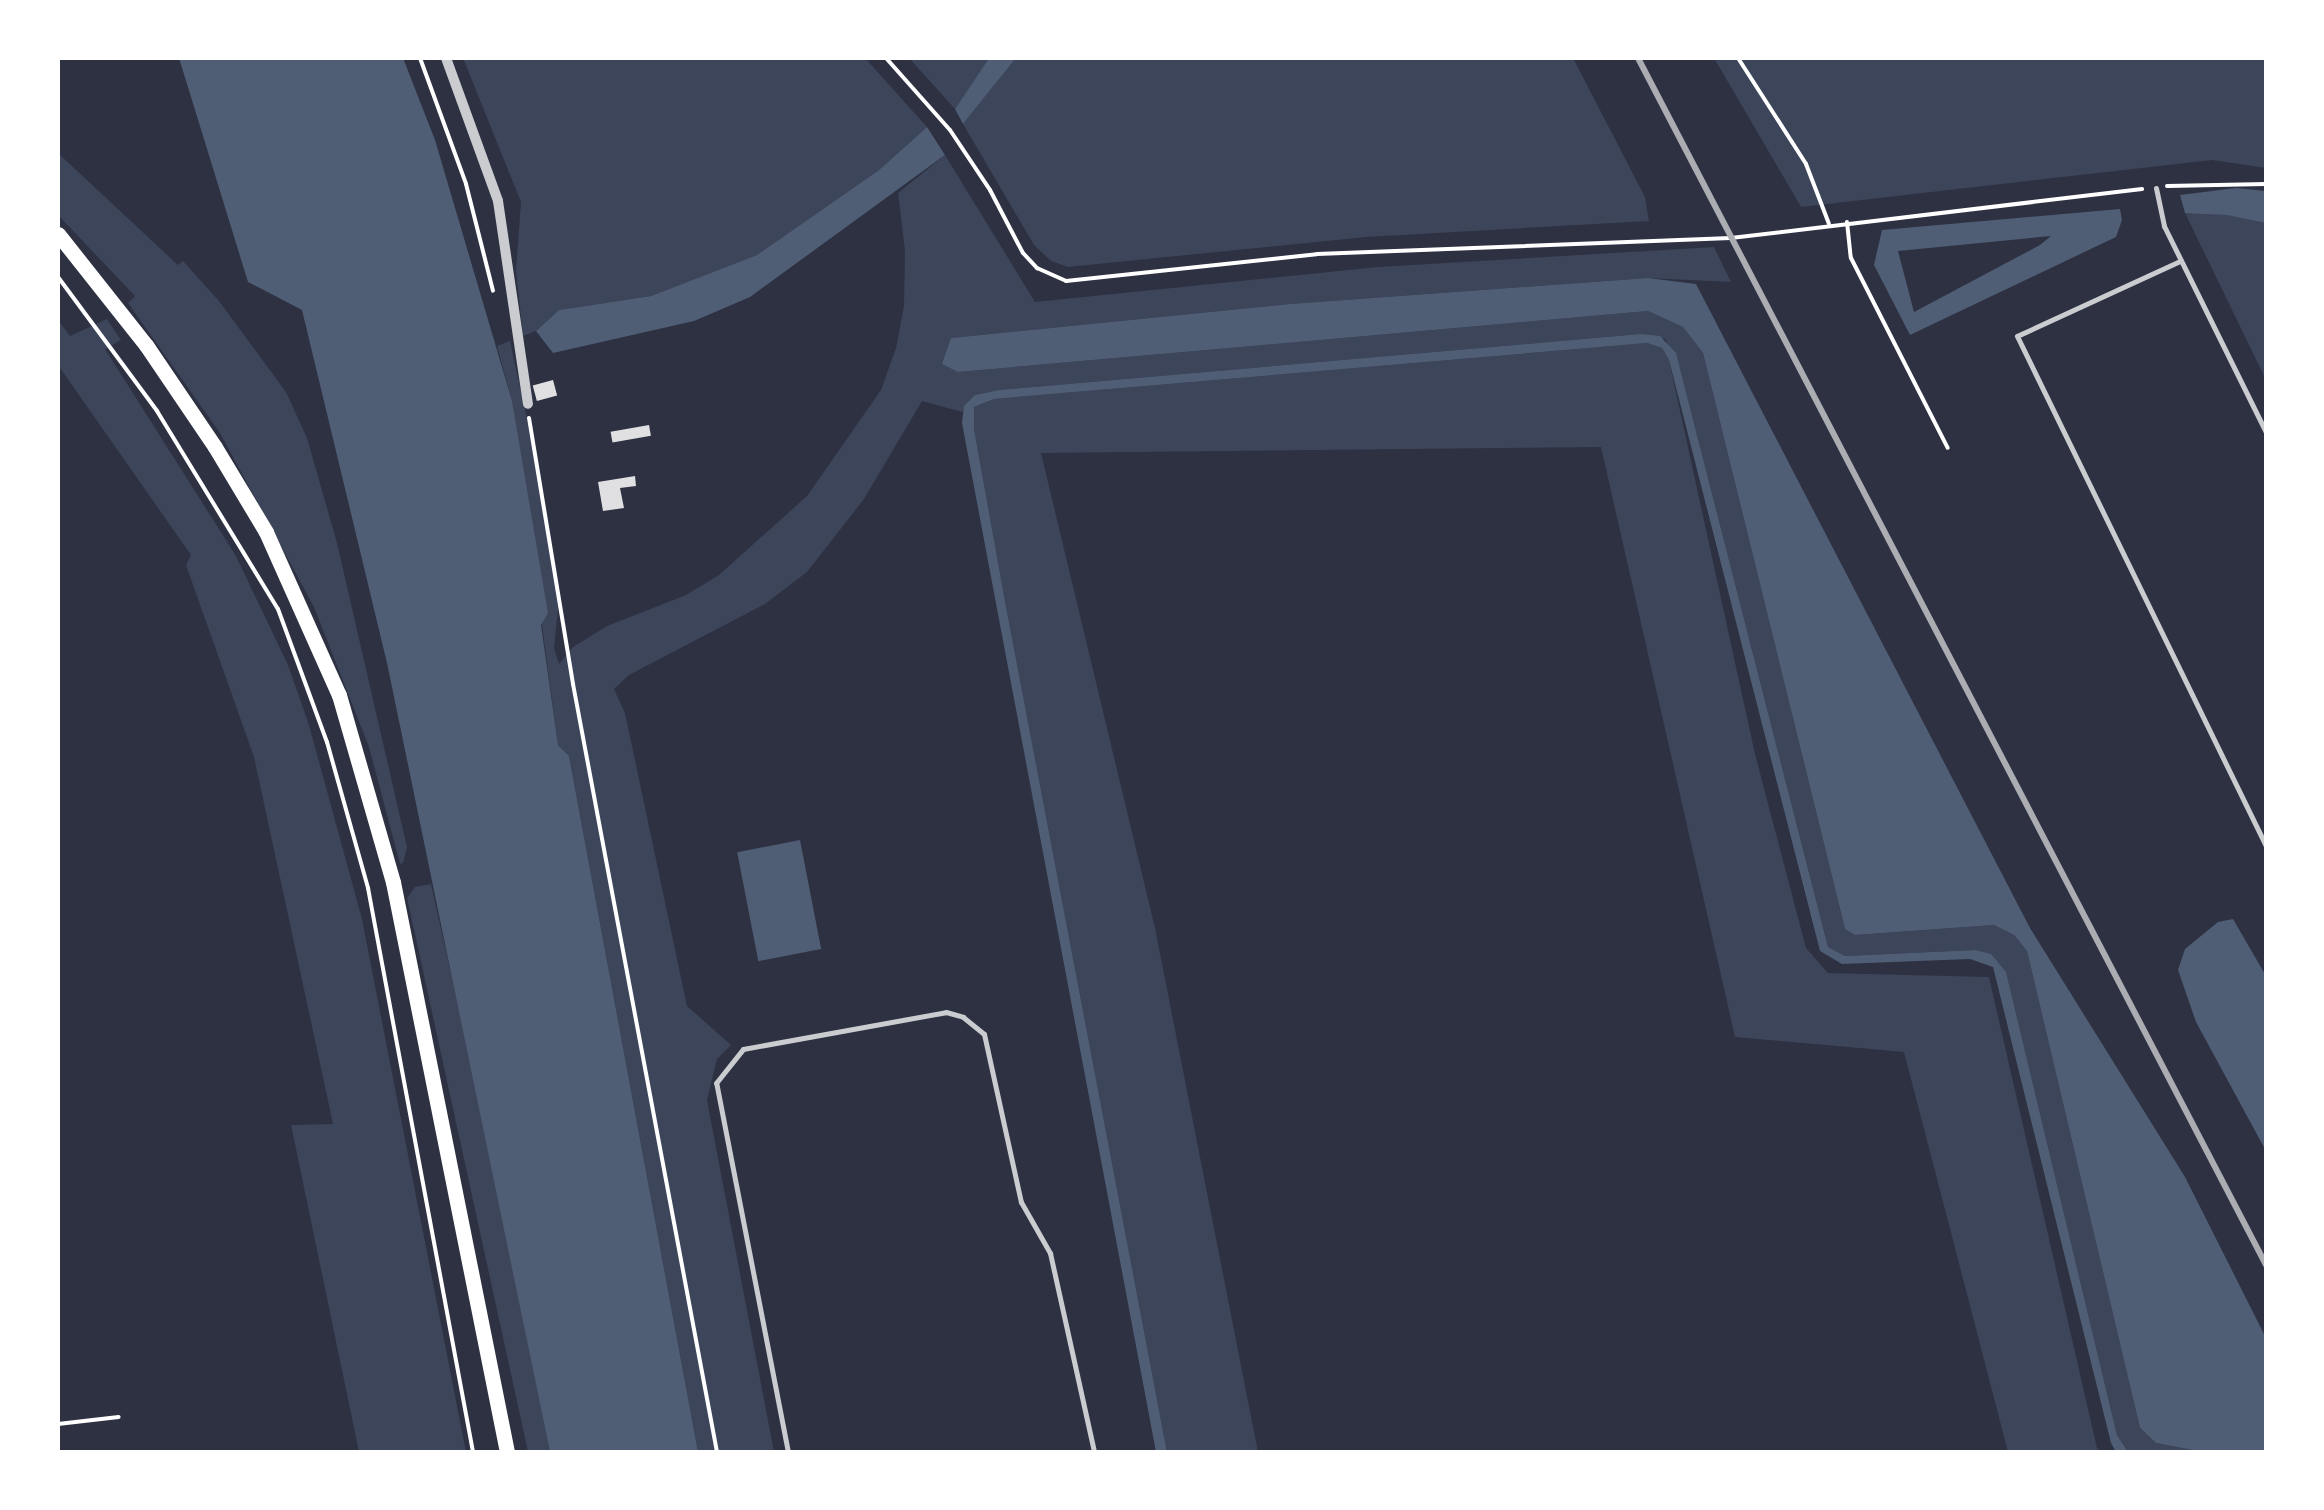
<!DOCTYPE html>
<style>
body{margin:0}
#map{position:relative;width:2324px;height:1510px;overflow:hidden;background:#2d3142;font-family:Lato,sans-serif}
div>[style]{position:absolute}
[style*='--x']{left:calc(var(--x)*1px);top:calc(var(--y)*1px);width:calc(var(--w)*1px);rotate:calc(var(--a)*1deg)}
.green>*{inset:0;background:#3c4559}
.water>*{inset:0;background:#4f5d75;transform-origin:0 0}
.building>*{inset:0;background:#e0e0e3;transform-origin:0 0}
.path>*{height:4px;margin:-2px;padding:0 2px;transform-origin:2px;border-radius:2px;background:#fff}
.service>*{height:5px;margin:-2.5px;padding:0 2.5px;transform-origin:2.5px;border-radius:2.5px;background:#caccd0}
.minor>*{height:10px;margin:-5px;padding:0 5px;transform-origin:5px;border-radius:5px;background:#caccd0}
.secondary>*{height:15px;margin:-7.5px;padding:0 7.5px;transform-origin:7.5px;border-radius:7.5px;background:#fff}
.rail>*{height:6px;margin:-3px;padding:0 3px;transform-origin:3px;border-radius:3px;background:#abadb3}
span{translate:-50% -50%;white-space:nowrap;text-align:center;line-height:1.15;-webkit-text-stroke:8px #fff;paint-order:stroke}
.frame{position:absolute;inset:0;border:60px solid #fff;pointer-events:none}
</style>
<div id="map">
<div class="green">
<div style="clip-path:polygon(463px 58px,865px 58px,927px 127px,879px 170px,757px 255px,651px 296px,559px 310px,536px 331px,523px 336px,516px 271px,521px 202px)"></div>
<div style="clip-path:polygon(909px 58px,989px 58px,955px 109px)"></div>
<div style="clip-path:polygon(1016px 58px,1573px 58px,1645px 197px,1649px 221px,1366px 237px,1068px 267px,1051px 261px,1034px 245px,963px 124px)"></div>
<div style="clip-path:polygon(1714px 58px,2266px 58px,2266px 168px,2212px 160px,1801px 207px)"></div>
<div style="clip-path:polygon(58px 153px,178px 265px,183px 261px,219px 301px,286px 392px,307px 438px,337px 543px,407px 847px,403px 863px,400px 864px,369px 747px,314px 607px,220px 433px,128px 303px,135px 296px,58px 215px)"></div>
<div style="clip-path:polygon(945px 155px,1035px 302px,1378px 267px,1714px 247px,1731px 282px,1648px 278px,1290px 304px,951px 338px,958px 372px,1648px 311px,1683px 327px,1703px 353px,1845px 929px,1856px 935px,1994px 925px,2014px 935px,2027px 951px,2140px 1428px,2156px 1443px,2203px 1452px,2128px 1452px,2117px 1435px,2006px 973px,1975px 950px,1845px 956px,1828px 947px,1680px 369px,1665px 339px,1640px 334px,999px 390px,975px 395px,962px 412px,922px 401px,864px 499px,807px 572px,765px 604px,629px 675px,614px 689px,625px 713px,687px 1006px,731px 1045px,717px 1059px,707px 1100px,774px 1452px,698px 1452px,569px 756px,558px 745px,512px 401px,497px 346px,510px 341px,527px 419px,559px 601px,554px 648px,559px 664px,573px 647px,607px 626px,686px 595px,719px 575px,807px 496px,881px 390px,896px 348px,904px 306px,905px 251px,898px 193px)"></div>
<div style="clip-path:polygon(2266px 211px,2266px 380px,2185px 213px)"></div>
<div style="clip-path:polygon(107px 319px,121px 340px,105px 349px,236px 556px,288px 665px,309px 725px,362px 919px,466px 1452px,359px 1452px,291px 1125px,333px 1124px,254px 757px,186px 565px,191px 555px,58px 365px,58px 320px,70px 336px)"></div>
<div style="clip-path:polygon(1647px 343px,1662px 348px,1669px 360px,1755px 754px,1806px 948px,1828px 973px,1989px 977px,2097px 1448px,2102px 1452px,2008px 1452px,1904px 1052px,1735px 1037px,1601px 447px,1041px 453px,1155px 928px,1258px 1452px,1167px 1452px,1005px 601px,974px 429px,974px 407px,994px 399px)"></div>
<div style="clip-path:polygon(431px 884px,471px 1063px,550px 1452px,528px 1452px,407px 898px,415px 887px)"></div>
</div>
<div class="water">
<div style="clip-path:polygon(179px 58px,403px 58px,435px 140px,512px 401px,548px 613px,541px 625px,558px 745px,569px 756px,698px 1452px,550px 1452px,387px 663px,302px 310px,248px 282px)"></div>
<div style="clip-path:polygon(989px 58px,1016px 58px,963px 124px,955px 109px)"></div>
<div style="clip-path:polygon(927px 127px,945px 155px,750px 297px,694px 321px,553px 353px,536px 331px,559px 310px,651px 296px,757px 255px,879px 170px)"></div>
<div style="clip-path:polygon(2236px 188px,2266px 191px,2266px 223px,2227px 215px,2185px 213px,2180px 195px)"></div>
<div style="clip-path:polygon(evenodd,2120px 209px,2122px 220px,2116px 237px,1910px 335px,1874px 265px,1882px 230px,2120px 209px,2051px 236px,2040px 245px,1914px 312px,1898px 251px,2051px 236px)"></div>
<div style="clip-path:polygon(1648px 278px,1696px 284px,2030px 928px,2185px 1177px,2266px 1338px,2266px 1452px,2203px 1452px,2156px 1443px,2140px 1428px,2027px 951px,2014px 935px,1994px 925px,1855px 935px,1845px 929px,1703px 353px,1683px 327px,1648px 311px,958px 372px,942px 364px,951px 338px,1290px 304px)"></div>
<div style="clip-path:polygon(1640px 334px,1660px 336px,1676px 353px,1828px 947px,1845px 956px,1975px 950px,1991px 954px,2006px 972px,2117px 1435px,2128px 1452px,2116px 1452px,2111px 1443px,1993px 967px,1970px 959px,1842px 964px,1820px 951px,1669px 360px,1662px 348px,1647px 343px,994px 399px,974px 407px,974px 429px,1005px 601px,1167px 1452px,1156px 1452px,962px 423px,964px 406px,975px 395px,999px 390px)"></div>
<div style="left:800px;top:840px;width:111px;height:64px;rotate:79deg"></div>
<div style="clip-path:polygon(2233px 919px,2266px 976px,2266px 1151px,2196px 1022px,2178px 970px,2185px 949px,2218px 922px)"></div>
</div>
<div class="building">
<div style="left:553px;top:380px;width:16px;height:21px;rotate:75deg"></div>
<div style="left:649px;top:425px;width:11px;height:39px;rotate:80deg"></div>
<div style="clip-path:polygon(635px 476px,636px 486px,620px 488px,624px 508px,603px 511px,598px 482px)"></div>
</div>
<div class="path">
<div style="--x:420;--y:58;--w:134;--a:69.9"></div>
<div style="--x:466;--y:184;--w:110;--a:75.8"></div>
<div style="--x:886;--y:58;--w:96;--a:48.4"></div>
<div style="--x:950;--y:130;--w:72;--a:56.3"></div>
<div style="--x:990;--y:190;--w:71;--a:62.4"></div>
<div style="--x:1023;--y:253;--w:21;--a:47"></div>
<div style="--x:1037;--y:268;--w:32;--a:24"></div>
<div style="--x:1066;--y:281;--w:252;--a:-6.1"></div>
<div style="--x:1317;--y:254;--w:414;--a:-2.2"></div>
<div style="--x:1731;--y:238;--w:414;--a:-6.8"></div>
<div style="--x:1738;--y:58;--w:126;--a:57.3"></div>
<div style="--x:1806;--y:164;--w:64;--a:69"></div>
<div style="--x:2167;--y:186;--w:99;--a:-1.2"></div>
<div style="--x:1847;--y:222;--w:36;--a:84"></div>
<div style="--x:1851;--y:258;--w:213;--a:63"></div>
<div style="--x:58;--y:277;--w:167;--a:53.5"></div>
<div style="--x:157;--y:411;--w:232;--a:58.6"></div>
<div style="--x:278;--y:609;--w:142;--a:69.8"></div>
<div style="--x:327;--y:742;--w:152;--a:74.3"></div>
<div style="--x:368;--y:888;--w:574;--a:79.45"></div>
<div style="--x:529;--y:418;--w:270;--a:80.6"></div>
<div style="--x:573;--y:684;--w:781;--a:79.38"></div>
<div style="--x:58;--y:1424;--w:61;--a:-6.5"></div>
</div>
<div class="service">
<div style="--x:2156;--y:188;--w:39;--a:78"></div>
<div style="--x:2164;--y:226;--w:230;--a:63.7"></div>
<div style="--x:2180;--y:261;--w:179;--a:155.3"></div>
<div style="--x:2017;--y:336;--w:568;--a:63.98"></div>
<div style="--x:788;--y:1452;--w:376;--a:-101"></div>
<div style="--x:716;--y:1083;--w:43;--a:-51.5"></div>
<div style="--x:743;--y:1049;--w:206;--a:-10.3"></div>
<div style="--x:946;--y:1012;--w:18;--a:16"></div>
<div style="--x:963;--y:1017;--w:27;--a:39"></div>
<div style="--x:984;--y:1034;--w:172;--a:77.6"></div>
<div style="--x:1021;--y:1202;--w:59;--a:60.4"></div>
<div style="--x:1050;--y:1253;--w:204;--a:77.5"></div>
</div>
<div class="minor">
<div style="--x:446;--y:58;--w:152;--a:70"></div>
<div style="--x:498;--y:201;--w:205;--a:81.6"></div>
</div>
<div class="secondary">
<div style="--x:58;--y:234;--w:142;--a:51.6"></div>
<div style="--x:146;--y:345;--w:123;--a:55.9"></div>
<div style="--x:215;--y:447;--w:99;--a:59"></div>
<div style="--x:266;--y:532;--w:179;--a:65.9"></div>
<div style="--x:339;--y:695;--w:195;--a:73.9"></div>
<div style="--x:393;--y:882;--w:581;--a:78.69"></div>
</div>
<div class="rail">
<div style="--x:1638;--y:58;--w:1361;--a:62.51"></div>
</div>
<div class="frame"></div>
</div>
